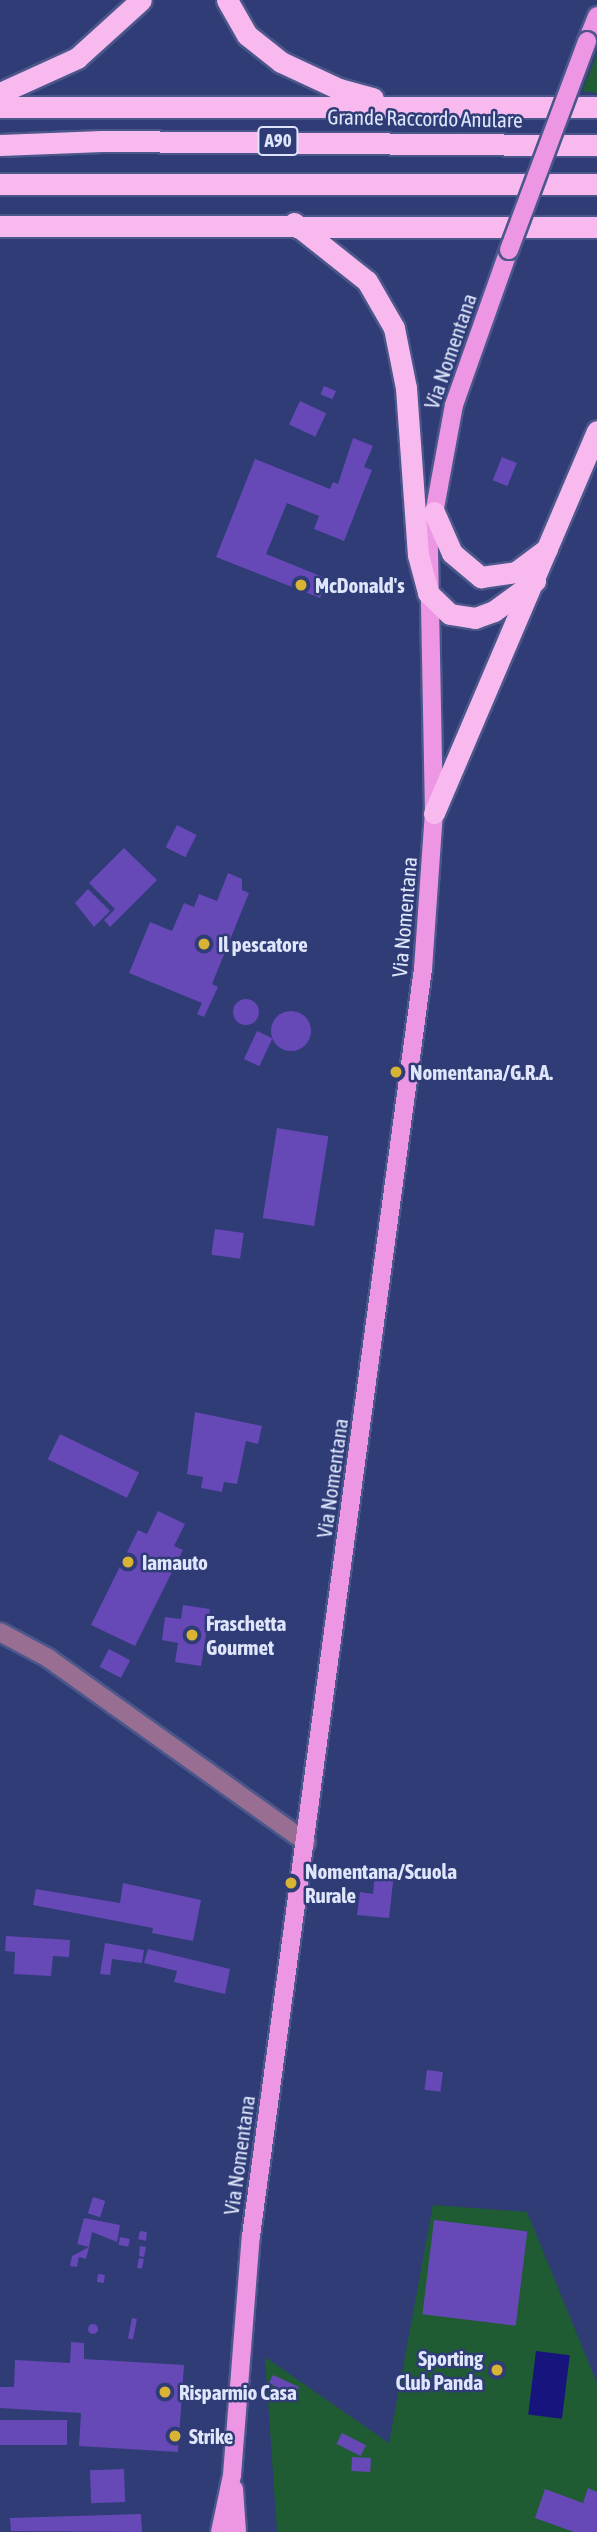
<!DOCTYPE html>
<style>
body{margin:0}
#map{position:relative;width:597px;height:2532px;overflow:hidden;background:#2f3c76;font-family:"Asap Condensed",sans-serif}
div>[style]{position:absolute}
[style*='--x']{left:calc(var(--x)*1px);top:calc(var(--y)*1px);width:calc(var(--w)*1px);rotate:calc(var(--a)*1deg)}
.green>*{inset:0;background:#1f5b33}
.water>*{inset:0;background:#17147d;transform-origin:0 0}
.building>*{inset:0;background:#6649b7;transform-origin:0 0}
.round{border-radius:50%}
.roads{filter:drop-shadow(2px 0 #4b578b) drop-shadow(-2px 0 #4b578b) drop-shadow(0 2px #4b578b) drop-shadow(0 -2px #4b578b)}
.minor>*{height:18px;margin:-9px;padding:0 9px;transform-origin:9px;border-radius:9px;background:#996e93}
.major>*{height:18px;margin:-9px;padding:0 9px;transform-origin:9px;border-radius:9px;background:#ed96e3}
.highway>*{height:21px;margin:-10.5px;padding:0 10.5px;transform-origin:10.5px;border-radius:10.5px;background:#f8b9ef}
.bridges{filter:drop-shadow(2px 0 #4b578b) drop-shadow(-2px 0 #4b578b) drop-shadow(0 2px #4b578b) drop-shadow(0 -2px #4b578b)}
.major-bridge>*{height:18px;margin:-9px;padding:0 9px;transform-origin:9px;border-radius:9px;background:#ed96e3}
.dots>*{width:19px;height:19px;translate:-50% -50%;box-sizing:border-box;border:4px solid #2f3c76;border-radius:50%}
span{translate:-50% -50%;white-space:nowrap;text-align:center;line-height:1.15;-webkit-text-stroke:5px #2f3c76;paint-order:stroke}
.shield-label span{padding:2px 5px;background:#2f3c76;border:2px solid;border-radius:5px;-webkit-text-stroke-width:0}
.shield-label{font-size:19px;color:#dfe6fb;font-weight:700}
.street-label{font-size:21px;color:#dfe6fb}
.poi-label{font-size:21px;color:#dfe6fb;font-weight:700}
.left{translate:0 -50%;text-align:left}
.right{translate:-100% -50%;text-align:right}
</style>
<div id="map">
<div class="green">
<div style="clip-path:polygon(597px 54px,597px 93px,582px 91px,595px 59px)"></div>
<div style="clip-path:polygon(433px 2205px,527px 2212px,597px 2383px,597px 2532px,277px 2532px,265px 2357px,389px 2443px)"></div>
</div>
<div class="water">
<div style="left:536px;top:2351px;width:34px;height:64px;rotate:7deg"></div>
</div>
<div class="building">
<div style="left:324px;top:386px;width:13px;height:9px;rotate:23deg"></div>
<div style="left:300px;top:401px;width:29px;height:26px;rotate:25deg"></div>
<div style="clip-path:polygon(353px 438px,373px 446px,364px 467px,372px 470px,344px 541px,314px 529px,319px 516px,287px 503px,266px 554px,328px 579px,320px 598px,216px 557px,255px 459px,330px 489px,333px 482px,338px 484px)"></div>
<div style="left:502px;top:457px;width:16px;height:25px;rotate:22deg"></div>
<div style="left:177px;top:825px;width:22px;height:25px;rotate:27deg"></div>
<div style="clip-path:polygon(124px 848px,157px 880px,110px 927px,104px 920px,115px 909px,89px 883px)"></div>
<div style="clip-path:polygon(228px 873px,242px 879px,242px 890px,249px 893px,212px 984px,218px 987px,204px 1017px,197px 1014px,202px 1003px,129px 973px,150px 922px,172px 931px,184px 903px,194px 907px,199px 894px,217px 901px)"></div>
<div style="clip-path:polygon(88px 889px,110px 911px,94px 927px,75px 903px)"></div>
<div class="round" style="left:233px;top:999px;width:26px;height:26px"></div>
<div class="round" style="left:271px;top:1011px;width:40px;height:40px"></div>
<div style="left:257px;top:1031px;width:17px;height:31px;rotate:25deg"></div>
<div style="left:277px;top:1128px;width:52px;height:91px;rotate:9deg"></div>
<div style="left:215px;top:1229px;width:29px;height:26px;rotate:8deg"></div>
<div style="clip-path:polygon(195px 1412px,262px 1426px,258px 1444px,246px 1441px,237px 1484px,224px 1482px,222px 1492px,201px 1488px,203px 1477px,187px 1474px)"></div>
<div style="left:60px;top:1434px;width:88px;height:28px;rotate:26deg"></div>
<div style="clip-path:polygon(158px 1511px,185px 1524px,174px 1546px,183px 1550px,135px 1646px,91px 1625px,138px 1530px,147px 1534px)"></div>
<div style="clip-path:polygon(183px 1605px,210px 1609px,201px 1666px,175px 1662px,178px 1643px,162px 1640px,165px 1617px,181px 1619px)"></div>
<div style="left:109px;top:1649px;width:24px;height:20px;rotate:28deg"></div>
<div style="clip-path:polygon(375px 1871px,394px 1873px,389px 1918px,357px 1915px,360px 1892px,373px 1894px)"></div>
<div style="clip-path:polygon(123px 1883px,201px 1900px,193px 1941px,152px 1933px,153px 1928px,33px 1905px,36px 1889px,120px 1903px)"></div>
<div style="clip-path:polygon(6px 1936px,70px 1940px,69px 1957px,53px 1956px,51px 1976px,14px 1974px,15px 1952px,5px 1951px)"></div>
<div style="clip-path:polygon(105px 1943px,144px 1950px,142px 1963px,112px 1959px,110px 1975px,100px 1974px)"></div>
<div style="clip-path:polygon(148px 1949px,230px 1969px,225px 1994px,174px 1982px,177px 1971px,144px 1963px)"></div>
<div style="left:427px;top:2070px;width:16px;height:20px;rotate:7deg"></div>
<div style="left:93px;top:2197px;width:13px;height:17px;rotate:18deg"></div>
<div style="clip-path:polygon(84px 2218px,120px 2225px,117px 2242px,92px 2232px,89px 2247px,77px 2244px)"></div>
<div style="left:434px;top:2220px;width:94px;height:95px;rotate:7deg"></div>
<div style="clip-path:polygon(140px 2231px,147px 2232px,146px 2241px,138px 2239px)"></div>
<div style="left:120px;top:2237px;width:10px;height:8px;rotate:11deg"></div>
<div style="clip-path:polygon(140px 2246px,146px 2247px,144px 2257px,139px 2256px)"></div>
<div style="clip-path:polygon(89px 2247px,86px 2259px,79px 2257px,77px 2267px,70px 2266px,72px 2256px)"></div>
<div style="left:139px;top:2258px;width:5px;height:10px;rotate:11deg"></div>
<div style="left:98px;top:2274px;width:7px;height:8px;rotate:8deg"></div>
<div style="left:132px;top:2318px;width:5px;height:21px;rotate:11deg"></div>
<div class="round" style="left:88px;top:2324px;width:10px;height:10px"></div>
<div style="clip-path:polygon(71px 2342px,84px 2343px,84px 2359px,184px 2365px,178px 2452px,79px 2446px,81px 2413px,0 2408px,0 2387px,14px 2387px,15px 2360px,70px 2363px)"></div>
<div style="clip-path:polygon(273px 2375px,299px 2387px,294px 2396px,269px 2383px)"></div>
<div style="left:67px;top:2420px;width:25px;height:67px;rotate:90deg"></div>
<div style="left:342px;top:2433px;width:27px;height:12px;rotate:27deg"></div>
<div style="left:352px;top:2457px;width:19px;height:14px;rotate:3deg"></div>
<div style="left:124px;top:2469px;width:33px;height:34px;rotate:88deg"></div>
<div style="clip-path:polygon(588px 2488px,597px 2492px,597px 2532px,574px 2532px,535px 2518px,545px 2489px,583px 2503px)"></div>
<div style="clip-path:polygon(141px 2514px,142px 2532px,11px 2531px,10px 2518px)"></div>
</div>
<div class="roads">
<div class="minor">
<div style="--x:0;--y:1632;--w:55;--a:28.4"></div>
<div style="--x:48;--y:1658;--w:317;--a:35.5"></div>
</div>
<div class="major">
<div style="--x:587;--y:41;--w:27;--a:-68"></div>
<div style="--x:234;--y:2489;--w:43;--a:86"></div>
<div style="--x:220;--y:2532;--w:58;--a:-78.1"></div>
<div style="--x:232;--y:2475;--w:240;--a:-85.5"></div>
<div style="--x:251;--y:2236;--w:1279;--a:-82.27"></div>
<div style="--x:423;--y:969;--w:156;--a:-86"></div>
<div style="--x:434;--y:813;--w:272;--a:-91.1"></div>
<div style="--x:429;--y:541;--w:138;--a:-79.6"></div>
<div style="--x:454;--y:405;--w:164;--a:-70.5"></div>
</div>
<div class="highway">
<div style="--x:227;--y:0;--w:40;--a:60.3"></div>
<div style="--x:247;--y:35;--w:43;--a:38.5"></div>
<div style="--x:281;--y:62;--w:64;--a:25"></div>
<div style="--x:339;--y:89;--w:35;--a:15"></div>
<div style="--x:0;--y:93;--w:85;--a:-24.4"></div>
<div style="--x:77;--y:58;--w:86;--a:-42.2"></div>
<div style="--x:0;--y:107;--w:597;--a:0"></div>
<div style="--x:0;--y:145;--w:102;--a:-2.2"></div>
<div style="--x:102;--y:141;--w:495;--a:0.5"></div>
<div style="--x:0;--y:184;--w:597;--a:0"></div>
<div style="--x:294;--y:223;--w:93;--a:38.5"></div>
<div style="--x:367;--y:281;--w:54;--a:60.1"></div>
<div style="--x:394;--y:328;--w:61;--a:78.7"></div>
<div style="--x:406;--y:388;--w:167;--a:85.9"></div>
<div style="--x:418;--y:555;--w:39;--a:75"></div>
<div style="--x:428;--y:593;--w:30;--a:44"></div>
<div style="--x:450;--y:614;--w:25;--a:9"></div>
<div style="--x:475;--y:618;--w:20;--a:-20"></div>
<div style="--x:494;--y:611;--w:51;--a:-36.2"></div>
<div style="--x:0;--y:226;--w:597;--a:0.1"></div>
<div style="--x:434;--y:512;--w:45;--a:66.3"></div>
<div style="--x:452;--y:553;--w:38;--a:40"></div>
<div style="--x:481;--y:577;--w:35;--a:-8"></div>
<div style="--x:516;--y:572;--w:39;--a:-37"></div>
<div style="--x:434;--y:813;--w:415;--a:-66.9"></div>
</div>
</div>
<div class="bridges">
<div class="major-bridge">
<div style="--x:509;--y:250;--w:223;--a:-69.5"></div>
</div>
</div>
<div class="dots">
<div style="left:301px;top:585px;background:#d9b334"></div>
<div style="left:204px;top:944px;background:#d9b334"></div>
<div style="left:396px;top:1072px;background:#d9b334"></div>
<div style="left:128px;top:1562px;background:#d9b334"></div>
<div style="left:192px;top:1635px;background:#d9b334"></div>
<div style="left:291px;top:1883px;background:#d9b334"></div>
<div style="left:497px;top:2370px;background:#d9b334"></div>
<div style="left:165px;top:2392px;background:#d9b334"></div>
<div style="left:175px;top:2436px;background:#d9b334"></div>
</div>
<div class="shield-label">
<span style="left:278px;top:141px">A90</span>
</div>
<div class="street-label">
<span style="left:425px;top:118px;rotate:1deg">Grande Raccordo Anulare</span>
<span style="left:450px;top:351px;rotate:-71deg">Via Nomentana</span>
<span style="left:404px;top:917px;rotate:-85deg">Via Nomentana</span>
<span style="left:332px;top:1478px;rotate:-82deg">Via Nomentana</span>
<span style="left:239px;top:2155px;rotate:-82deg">Via Nomentana</span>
</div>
<div class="poi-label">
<span class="left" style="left:315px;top:585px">McDonald's</span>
<span class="left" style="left:218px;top:944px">Il pescatore</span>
<span class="left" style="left:410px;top:1072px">Nomentana/G.R.A.</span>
<span class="left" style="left:142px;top:1562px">Iamauto</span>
<span class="left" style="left:206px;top:1635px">Fraschetta<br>Gourmet</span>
<span class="left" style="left:305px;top:1883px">Nomentana/Scuola<br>Rurale</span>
<span class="right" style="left:483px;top:2370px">Sporting<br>Club Panda</span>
<span class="left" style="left:179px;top:2392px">Risparmio Casa</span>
<span class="left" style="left:189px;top:2436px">Strike</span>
</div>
</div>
